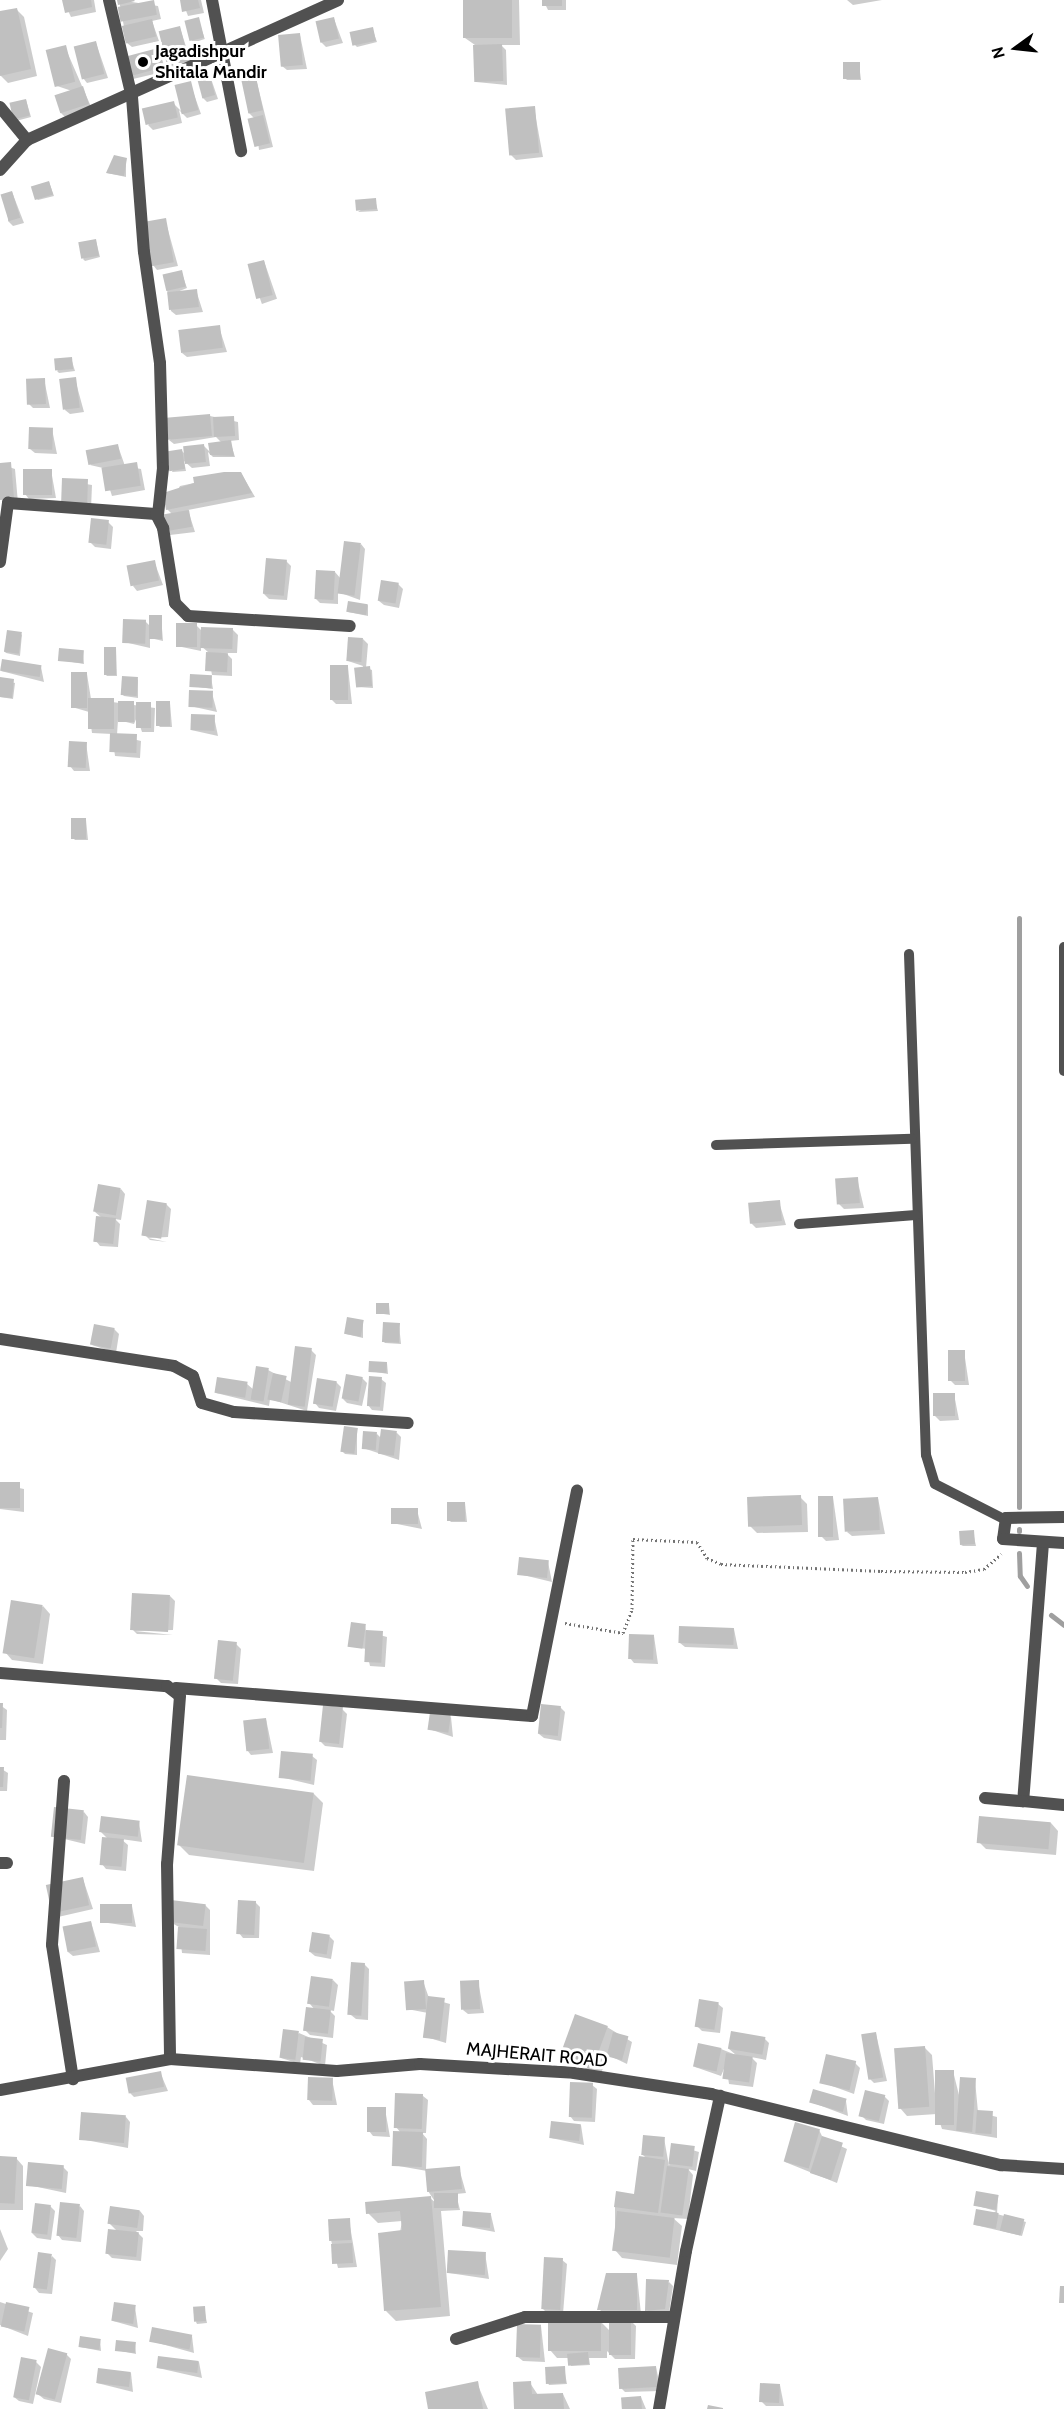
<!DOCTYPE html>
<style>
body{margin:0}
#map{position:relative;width:1064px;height:2409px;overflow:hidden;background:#fff;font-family:Cabin,sans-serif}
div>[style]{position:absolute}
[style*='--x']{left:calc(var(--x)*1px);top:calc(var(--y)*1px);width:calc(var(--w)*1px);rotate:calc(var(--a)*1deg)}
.shadow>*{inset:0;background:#0003;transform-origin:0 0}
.stream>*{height:5px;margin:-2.5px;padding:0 2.5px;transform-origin:2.5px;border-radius:2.5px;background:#9f9f9f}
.building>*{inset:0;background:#c0c0c0;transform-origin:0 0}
.path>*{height:3px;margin-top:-1.5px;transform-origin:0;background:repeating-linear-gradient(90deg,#737373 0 1.5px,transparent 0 4.5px)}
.service>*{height:10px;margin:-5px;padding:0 5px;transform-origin:5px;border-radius:5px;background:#515151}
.minor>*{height:12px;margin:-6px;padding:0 6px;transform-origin:6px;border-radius:6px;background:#515151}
.tertiary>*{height:12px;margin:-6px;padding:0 6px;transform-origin:6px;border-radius:6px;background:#515151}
.dots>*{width:16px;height:16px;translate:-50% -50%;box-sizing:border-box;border:3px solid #fff;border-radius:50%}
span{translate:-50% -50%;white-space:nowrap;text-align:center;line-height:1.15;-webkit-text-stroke:6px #fff;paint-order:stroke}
.poi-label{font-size:18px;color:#000;font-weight:700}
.left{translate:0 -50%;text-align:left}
.street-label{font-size:18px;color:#000}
.north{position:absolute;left:986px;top:18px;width:60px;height:60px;-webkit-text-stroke:4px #fff;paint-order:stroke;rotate:255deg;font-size:16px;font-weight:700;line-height:24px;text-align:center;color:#000}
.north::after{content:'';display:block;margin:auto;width:21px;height:27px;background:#000;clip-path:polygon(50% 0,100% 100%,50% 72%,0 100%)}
</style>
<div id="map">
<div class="shadow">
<div style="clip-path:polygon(63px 0,94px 0,96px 12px,71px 17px)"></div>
<div style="clip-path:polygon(119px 0,158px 6px,161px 19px,152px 21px,159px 41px,132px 47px,127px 43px)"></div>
<div style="clip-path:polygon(182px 0,201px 0,204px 13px,188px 16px)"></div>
<div style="clip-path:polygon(465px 0,519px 0,520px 45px,501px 45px,506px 50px,507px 85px,476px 82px,475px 45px,465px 38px)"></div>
<div style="clip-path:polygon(543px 0,566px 0,566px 10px,548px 10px)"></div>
<div style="clip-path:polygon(847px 0,882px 0,853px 5px)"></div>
<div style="clip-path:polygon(16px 9px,24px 17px,37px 76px,8px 83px,0 75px,0 13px)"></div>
<div style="left:198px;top:18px;width:22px;height:13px;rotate:72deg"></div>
<div style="clip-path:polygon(334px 19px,343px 43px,326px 47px,321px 42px)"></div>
<div style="left:180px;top:28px;width:40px;height:20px;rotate:72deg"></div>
<div style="clip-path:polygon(372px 28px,377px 42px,357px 47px,355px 45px)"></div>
<div style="clip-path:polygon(300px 35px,307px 69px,287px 70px,282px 66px)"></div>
<div style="clip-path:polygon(96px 43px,108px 78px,87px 83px,83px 78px)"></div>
<div style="clip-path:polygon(65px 47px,92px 109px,65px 117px,60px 112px,72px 91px,57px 86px)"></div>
<div style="clip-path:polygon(158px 50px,167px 71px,133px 79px,129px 74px)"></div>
<div style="clip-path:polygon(859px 64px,861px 80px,847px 80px,845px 78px)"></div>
<div style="clip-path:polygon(208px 70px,218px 99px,207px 102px,202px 97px)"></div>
<div style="clip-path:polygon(256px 79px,273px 147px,259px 150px,255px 119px,248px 112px)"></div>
<div style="clip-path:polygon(190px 83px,201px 114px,187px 118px,179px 110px,182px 123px,153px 130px,148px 125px,173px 103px,181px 111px)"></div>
<div style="clip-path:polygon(26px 100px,31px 117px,16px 121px)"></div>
<div style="clip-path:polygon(534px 108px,543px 157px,516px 160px,511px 155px)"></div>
<div style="clip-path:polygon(126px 159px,126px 177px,107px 173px)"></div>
<div style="clip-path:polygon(49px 182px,54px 196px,38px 200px,36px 198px)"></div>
<div style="clip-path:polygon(12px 192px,24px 223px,13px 226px,8px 221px)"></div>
<div style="clip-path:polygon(375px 200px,378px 211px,358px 212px)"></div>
<div style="clip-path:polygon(165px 219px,178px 266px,157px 270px,153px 265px)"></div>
<div style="clip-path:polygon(96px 241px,100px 257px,85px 261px,83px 259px)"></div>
<div style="left:264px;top:261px;width:40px;height:16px;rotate:71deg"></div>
<div style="clip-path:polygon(181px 271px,187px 288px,172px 294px,196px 290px,203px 312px,176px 315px,171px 311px,167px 290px)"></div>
<div style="clip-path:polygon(219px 327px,227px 352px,187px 357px,182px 353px)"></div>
<div style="clip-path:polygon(71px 358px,75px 371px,59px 373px,57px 371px)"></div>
<div style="clip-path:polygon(44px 379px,50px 408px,33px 408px,29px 404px)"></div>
<div style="clip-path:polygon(75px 379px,84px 412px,70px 414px,65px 410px)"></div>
<div style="clip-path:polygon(210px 416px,238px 422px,239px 440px,230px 441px,235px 457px,213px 457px,208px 452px,210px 466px,192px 468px,184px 461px,186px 471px,172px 472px,181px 450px,186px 455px,203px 445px,211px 453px,222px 443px,216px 437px,174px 444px,169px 440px)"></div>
<div style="clip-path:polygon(52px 429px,57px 454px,35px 453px,30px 449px)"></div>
<div style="clip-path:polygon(118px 446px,125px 466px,141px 469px,145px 490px,112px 496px,103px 468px,90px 465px)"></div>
<div style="clip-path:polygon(0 464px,15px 469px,18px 503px,2px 499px)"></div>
<div style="clip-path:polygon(51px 470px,56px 498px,29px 499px,25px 494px)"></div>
<div style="clip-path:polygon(241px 473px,255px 497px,188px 510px,195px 532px,170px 535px,165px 530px,172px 514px,167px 509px,180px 486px)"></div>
<div style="clip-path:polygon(63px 480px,92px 485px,91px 509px)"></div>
<div style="clip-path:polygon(108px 522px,113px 527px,111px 549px,95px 547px,90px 542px)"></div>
<div style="clip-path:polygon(361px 544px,365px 549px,360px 600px,338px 592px,338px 604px,320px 603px,316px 599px,335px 572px,341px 579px)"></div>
<div style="clip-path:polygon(154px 561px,163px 585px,137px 591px,133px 586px)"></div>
<div style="clip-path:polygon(286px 561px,291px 566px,287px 600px,269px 599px,264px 594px)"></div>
<div style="clip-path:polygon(398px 584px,403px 589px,399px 608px,384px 605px,379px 601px)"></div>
<div style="clip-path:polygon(368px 605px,368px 616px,348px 612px)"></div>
<div style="clip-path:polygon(161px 616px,163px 641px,150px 638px,150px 648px,124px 642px,145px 621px,150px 626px)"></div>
<div style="clip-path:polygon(196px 625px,202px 631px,233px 630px,238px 635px,237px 653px,226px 653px,232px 659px,232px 676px,212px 675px,208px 652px,201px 646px,201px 651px,177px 646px)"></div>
<div style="clip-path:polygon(22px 634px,20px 656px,6px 653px,4px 651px)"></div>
<div style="clip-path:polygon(363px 639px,368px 644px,366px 668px,372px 670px,373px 688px,358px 687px,363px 666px,348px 661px)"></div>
<div style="clip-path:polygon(116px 648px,117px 676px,107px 676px,105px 674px)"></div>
<div style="clip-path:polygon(83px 652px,84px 664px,60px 660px)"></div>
<div style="clip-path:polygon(41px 667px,44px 682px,1px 671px)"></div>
<div style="clip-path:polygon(348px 667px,352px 704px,336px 704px,331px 699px)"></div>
<div style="clip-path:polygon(87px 674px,91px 699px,155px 708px,154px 732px,142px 732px,137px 717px,134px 724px,118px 720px,117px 735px,141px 741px,140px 758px,115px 756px,112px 734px,92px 733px,89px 712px,72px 707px)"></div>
<div style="clip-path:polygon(211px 677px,213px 689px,191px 686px)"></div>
<div style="clip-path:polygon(0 679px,15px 683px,13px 699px,0 697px)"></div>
<div style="clip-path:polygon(138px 679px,138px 698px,124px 696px,122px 694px)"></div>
<div style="clip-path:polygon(212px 693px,217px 712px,190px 706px)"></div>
<div style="clip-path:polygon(170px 703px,172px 727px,160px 727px,158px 725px)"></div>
<div style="clip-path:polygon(214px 717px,218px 736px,191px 730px)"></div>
<div style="clip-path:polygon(86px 743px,90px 771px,74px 771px,70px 766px)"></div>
<div style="clip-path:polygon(86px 820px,88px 840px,75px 840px,73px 838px)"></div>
<div style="clip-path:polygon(857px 1178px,864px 1208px,844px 1209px,839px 1204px)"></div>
<div style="clip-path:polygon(121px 1189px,125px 1194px,121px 1220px,115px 1219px,120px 1224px,118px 1247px,100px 1246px,96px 1241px,102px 1218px,95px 1212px)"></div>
<div style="clip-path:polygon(779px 1202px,786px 1225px,756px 1228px,751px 1223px)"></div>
<div style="clip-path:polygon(166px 1204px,171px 1209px,168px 1237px,148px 1238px,167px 1242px,150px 1240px,145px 1235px)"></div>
<div style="clip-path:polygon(389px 1305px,390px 1315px,377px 1313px)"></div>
<div style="clip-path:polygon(363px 1322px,363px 1338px,346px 1334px)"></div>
<div style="clip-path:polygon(399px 1325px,401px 1344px,385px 1343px,383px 1341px)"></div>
<div style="clip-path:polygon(114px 1329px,119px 1334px,116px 1353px,92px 1345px)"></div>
<div style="clip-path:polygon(311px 1350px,316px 1355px,307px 1411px,270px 1399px,269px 1406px,216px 1393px,247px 1384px,254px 1390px,268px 1370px,291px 1382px)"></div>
<div style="clip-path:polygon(964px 1351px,969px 1385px,955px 1385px,950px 1380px)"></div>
<div style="clip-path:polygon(387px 1363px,388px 1374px,370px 1371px)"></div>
<div style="clip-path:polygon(362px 1378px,367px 1383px,362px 1406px,347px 1403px,343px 1399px)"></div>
<div style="clip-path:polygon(381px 1379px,386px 1383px,383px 1411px,372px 1410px,368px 1405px)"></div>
<div style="clip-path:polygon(336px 1382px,341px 1387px,336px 1411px,319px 1408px,315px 1403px)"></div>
<div style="clip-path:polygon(954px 1394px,959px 1420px,940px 1421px,935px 1416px)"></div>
<div style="clip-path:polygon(357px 1429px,357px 1455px,345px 1454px,343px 1452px)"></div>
<div style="clip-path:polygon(397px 1433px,401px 1437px,399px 1460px,363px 1448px,377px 1434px,381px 1438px)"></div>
<div style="clip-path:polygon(0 1484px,24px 1489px,24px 1512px,0 1509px)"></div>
<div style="clip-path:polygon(800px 1497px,807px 1504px,808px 1532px,757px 1533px,750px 1526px)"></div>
<div style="clip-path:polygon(833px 1497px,839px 1540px,826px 1541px,821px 1536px)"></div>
<div style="clip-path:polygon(878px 1498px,885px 1534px,852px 1536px,847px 1532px)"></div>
<div style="clip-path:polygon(465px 1503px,467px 1522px,451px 1522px,449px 1520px)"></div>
<div style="clip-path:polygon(417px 1510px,422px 1529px,392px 1523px)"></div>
<div style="clip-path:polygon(973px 1532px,976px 1546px,963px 1546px,961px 1545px)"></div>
<div style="clip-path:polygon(548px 1562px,552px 1582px,519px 1574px)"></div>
<div style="clip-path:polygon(170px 1596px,175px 1601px,173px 1630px,135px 1631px,173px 1635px,137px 1634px,132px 1629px)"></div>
<div style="clip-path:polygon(43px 1606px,50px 1614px,43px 1664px,12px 1660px,5px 1652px)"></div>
<div style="clip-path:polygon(365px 1625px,366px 1631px,387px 1637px,385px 1667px,370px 1666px,366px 1649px,351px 1646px)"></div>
<div style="clip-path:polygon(734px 1629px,738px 1649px,685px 1647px,680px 1643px)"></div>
<div style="clip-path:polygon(654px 1636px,658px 1664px,634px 1663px,630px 1658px)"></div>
<div style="clip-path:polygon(236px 1644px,241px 1649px,238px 1684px,221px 1683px,216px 1678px)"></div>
<div style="clip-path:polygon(0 1705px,7px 1710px,6px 1740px,0 1740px)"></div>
<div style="clip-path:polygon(560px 1707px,565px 1712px,561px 1741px,544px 1738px,539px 1734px)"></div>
<div style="clip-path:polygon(342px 1709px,347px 1714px,343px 1748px,325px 1746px,321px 1742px)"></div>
<div style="clip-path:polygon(451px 1717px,453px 1737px,429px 1729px)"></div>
<div style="clip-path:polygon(266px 1719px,273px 1753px,251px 1755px,247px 1750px)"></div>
<div style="clip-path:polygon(312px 1756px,317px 1760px,314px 1785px,280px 1777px)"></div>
<div style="clip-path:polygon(0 1768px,8px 1773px,7px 1791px,0 1791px)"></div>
<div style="clip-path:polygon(313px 1793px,323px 1803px,314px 1871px,189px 1855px,179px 1845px)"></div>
<div style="clip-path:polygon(84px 1812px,88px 1817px,85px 1844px,52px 1836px)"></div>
<div style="clip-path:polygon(139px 1822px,142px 1842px,121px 1839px,128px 1845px,126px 1871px,106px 1869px,102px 1864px,108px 1839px,101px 1832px)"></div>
<div style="clip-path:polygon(1051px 1823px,1058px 1831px,1056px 1855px,986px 1849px,979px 1842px)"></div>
<div style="clip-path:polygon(83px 1879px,93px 1909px,58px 1917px,53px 1912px)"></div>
<div style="clip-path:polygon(255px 1902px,260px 1907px,259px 1938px,243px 1938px,239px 1933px)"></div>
<div style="clip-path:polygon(205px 1905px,210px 1910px,210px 1955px,182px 1953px,179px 1927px,170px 1922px)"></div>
<div style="clip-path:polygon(132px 1906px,136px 1927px,101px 1922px)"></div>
<div style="clip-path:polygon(91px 1922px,100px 1952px,73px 1956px,68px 1952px)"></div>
<div style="clip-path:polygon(329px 1936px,334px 1941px,331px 1959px,315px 1956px,310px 1952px)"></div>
<div style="clip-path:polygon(364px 1964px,369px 1969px,368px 2020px,356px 2019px,351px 2015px)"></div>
<div style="clip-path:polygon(333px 1980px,338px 1985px,334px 2011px,329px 2010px,335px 2016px,333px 2038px,310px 2035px,305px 2030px,315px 2010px,310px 2004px)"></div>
<div style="clip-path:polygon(423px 1981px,429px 1998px,450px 2004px,446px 2043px,426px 2037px,428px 2013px,407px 2009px)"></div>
<div style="clip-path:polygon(478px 1981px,484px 2013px,468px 2014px,463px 2010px)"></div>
<div style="clip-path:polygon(718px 2004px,723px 2008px,720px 2033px,702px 2031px,697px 2026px)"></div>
<div style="clip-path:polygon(607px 2027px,632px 2042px,627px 2064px,608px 2055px,600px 2076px,561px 2057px)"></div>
<div style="clip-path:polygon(299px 2033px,327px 2045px,325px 2066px,301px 2057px,300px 2064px,281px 2058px)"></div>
<div style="clip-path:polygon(876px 2034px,887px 2081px,874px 2083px,869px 2078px)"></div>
<div style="clip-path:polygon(764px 2038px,769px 2043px,766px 2060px,751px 2057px,757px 2063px,753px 2087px,729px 2084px,726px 2064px,721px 2076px,695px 2067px,721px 2049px,736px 2055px,729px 2049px)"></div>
<div style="clip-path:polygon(925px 2048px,932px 2055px,935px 2093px,953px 2071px,961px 2103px,975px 2080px,978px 2112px,997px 2117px,997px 2138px,942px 2129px,937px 2114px,907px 2116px,900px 2108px)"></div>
<div style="clip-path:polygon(855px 2063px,860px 2068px,854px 2094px,821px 2082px)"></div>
<div style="clip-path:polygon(160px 2072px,168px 2091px,134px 2097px,129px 2092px)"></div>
<div style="clip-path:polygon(332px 2079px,337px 2105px,313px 2105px,309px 2100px)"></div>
<div style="clip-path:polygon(592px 2085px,597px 2089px,595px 2122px,574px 2121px,570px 2116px)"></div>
<div style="clip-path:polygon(423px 2096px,428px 2100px,426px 2133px,422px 2133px,427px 2139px,426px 2170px,459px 2168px,466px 2193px,456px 2194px,460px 2210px,441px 2211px,450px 2316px,396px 2321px,386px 2311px,402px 2221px,378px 2223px,368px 2213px,430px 2198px,436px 2203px,428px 2191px,427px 2171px,393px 2165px,401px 2133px,396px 2127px)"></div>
<div style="clip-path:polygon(884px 2096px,889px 2101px,884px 2124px,866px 2120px,861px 2115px)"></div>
<div style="clip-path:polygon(846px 2101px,848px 2116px,811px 2102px)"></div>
<div style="clip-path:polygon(385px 2109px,390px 2137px,373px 2136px,369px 2131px)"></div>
<div style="clip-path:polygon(126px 2117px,130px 2122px,128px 2148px,80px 2139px)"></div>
<div style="clip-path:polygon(581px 2125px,584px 2145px,551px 2138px)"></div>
<div style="clip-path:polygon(819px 2130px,823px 2138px,847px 2149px,837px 2183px,785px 2162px)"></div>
<div style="clip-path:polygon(664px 2138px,669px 2166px,672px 2144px,699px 2152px,696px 2171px,688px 2169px,693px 2175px,688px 2219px,673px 2218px,682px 2226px,677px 2265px,622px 2258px,615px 2250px,615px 2207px,636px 2196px,647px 2159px,642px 2154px)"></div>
<div style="clip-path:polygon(0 2158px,16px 2158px,23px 2166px,23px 2210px,0 2210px)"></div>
<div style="clip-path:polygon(63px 2167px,68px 2172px,66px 2193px,28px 2185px)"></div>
<div style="clip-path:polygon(998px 2197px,997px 2214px,1026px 2222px,1022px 2236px,975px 2225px,996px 2211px,974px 2205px)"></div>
<div style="clip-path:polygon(50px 2206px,55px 2211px,51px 2240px,37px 2238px,32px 2233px)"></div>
<div style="clip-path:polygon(80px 2206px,84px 2211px,81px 2242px,62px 2240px,58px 2235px)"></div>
<div style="clip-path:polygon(140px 2211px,144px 2216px,143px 2231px,136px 2231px,143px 2238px,141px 2261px,112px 2258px,107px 2253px,117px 2231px,109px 2223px)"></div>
<div style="clip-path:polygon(491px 2215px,495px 2232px,463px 2226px)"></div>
<div style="clip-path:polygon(349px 2220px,357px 2267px,338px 2268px,331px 2240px)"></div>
<div style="clip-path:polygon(0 2229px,8px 2249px,0 2261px)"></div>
<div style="clip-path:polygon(485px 2253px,489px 2279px,449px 2273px)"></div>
<div style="clip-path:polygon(52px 2256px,56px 2260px,52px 2294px,39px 2293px,35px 2288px)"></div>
<div style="clip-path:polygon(562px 2260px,567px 2264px,563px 2314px,547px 2313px,542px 2308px)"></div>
<div style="clip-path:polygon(637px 2275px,641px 2314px,604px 2314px,599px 2309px)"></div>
<div style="clip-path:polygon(669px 2282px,673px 2286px,669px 2313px,651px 2315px,647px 2310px)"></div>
<div style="clip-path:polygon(0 2302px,33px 2313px,28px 2336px,0 2325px)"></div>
<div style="clip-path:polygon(135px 2307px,138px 2328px,113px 2321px)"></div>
<div style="clip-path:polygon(204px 2308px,207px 2323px,197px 2324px,196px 2322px)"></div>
<div style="clip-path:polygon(600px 2321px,610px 2331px,631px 2321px,636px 2326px,635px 2359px,615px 2359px,607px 2351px,607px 2358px,589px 2358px,590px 2365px,571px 2366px,569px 2358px,557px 2358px,550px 2350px)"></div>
<div style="clip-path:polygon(541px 2326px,545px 2362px,523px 2361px,518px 2357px)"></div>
<div style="clip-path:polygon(192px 2336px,194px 2353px,151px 2341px)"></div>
<div style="clip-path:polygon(100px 2340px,101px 2351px,80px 2347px)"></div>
<div style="clip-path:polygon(135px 2343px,136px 2354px,116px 2350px)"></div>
<div style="clip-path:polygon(66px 2354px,71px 2359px,61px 2403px,44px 2399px,39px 2395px)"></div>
<div style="clip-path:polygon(36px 2362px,41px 2367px,33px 2404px,19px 2401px,14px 2397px)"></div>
<div style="clip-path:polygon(199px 2362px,202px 2378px,158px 2368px)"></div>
<div style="clip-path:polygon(656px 2367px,661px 2391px,625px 2392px,620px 2387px)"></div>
<div style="clip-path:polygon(564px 2368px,567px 2384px,549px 2385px,548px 2383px)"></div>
<div style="clip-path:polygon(131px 2373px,133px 2392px,97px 2383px)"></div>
<div style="clip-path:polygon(477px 2383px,488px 2409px,430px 2409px)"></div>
<div style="clip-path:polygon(530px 2383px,538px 2395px,563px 2394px,570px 2409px,516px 2409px)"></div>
<div style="clip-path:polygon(780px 2385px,784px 2406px,766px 2406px,761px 2401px)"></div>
<div style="clip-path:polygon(641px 2397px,646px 2409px,624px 2409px)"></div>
</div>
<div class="stream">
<div style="--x:1019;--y:918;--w:589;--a:90"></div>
<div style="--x:1019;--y:1529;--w:2;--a:90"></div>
<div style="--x:1019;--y:1553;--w:23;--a:88"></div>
<div style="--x:1020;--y:1576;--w:12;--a:55"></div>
<div style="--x:1051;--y:1615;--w:16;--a:38"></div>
</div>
<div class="building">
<div style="clip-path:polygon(62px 0,91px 0,92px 7px,65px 13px)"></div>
<div style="clip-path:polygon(117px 0,134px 0,135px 1px,118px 5px)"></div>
<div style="left:154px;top:0;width:15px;height:37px;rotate:79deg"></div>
<div style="clip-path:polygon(180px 0,198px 0,200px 8px,182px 12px)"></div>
<div style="left:463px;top:0;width:49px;height:38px"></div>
<div style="left:542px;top:0;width:20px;height:6px"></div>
<div style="clip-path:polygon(17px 8px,31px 69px,0 76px,0 11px)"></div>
<div style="left:199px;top:17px;width:21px;height:15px;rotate:76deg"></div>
<div style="left:334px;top:17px;width:22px;height:19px;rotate:77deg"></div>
<div style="left:152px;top:19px;width:18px;height:31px;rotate:77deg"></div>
<div style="left:180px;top:26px;width:36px;height:22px;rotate:76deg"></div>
<div style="left:373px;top:27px;width:14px;height:24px;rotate:78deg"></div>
<div style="left:300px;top:33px;width:32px;height:22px;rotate:85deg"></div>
<div style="left:96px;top:41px;width:34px;height:23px;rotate:76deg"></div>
<div style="left:502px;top:44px;width:37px;height:29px;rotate:88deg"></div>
<div style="left:66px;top:45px;width:38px;height:21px;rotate:76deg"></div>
<div style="left:158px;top:48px;width:20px;height:36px;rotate:75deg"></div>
<div style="left:843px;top:62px;width:17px;height:17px"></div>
<div style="left:208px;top:69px;width:27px;height:13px;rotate:75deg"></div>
<div style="left:256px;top:77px;width:34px;height:15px;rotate:78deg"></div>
<div style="left:191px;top:81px;width:30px;height:17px;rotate:76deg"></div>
<div style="left:83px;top:86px;width:19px;height:30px;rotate:72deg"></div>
<div style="left:26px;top:99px;width:17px;height:17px;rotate:77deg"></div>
<div style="left:174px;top:101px;width:17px;height:33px;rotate:77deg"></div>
<div style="left:535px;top:106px;width:47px;height:30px;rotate:85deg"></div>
<div style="left:263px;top:115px;width:29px;height:16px;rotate:76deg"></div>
<div style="clip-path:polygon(114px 155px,127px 158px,124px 176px,106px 173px)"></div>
<div style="left:49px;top:181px;width:14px;height:19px;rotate:73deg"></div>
<div style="left:12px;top:191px;width:28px;height:12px;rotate:73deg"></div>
<div style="left:376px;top:198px;width:11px;height:21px;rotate:85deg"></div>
<div style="left:166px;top:218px;width:45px;height:23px;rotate:80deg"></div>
<div style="left:96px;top:239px;width:17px;height:18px;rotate:80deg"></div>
<div style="left:264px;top:260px;width:36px;height:17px;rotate:76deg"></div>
<div style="left:182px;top:270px;width:17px;height:20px;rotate:77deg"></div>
<div style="left:197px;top:289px;width:18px;height:30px;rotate:84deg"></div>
<div style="left:220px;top:325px;width:23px;height:42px;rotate:83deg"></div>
<div style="left:72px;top:357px;width:12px;height:18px;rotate:85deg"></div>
<div style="left:76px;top:377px;width:31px;height:17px;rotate:83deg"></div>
<div style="left:45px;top:378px;width:26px;height:19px;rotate:88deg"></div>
<div style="left:210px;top:414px;width:22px;height:44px;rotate:85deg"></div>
<div style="left:234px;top:416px;width:20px;height:21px;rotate:87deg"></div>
<div style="left:29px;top:427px;width:24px;height:22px;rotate:2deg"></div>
<div style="clip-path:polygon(231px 440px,234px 456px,210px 455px,208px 443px)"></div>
<div style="left:118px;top:444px;width:15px;height:33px;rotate:79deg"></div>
<div style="left:204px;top:444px;width:18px;height:21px;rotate:84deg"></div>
<div style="left:182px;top:449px;width:20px;height:16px;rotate:81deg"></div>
<div style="clip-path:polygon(11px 462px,14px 499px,0 500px,0 463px)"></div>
<div style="left:137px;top:462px;width:24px;height:36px;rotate:81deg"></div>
<div style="left:23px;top:469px;width:29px;height:26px"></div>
<div style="clip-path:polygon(224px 472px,241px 472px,252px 493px,166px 510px,163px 493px,194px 483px,193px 477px)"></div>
<div style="left:62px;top:478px;width:26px;height:26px;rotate:2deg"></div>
<div style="left:189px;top:510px;width:17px;height:28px;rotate:80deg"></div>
<div style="left:91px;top:518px;width:18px;height:25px;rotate:6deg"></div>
<div style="left:344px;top:541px;width:17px;height:53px;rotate:7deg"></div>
<div style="left:266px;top:558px;width:21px;height:36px;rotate:5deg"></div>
<div style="left:155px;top:560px;width:21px;height:29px;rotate:79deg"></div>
<div style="left:316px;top:570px;width:19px;height:29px;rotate:3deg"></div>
<div style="left:381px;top:580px;width:18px;height:21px;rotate:9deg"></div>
<div style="left:348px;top:601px;width:20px;height:11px;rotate:9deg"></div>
<div style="left:149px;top:615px;width:13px;height:24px"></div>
<div style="left:123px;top:619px;width:23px;height:24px;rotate:2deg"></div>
<div style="left:176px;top:623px;width:21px;height:24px"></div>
<div style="left:201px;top:627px;width:32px;height:21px;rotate:2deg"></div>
<div style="left:7px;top:630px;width:15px;height:22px;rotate:8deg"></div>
<div style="left:348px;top:637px;width:15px;height:24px;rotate:4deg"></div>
<div style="left:104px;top:647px;width:12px;height:28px"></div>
<div style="left:59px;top:648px;width:25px;height:13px;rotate:5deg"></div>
<div style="left:206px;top:652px;width:22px;height:19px;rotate:3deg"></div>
<div style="left:2px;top:659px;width:40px;height:12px;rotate:9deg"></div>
<div style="left:330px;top:665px;width:18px;height:35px"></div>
<div style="left:370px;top:666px;width:20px;height:16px;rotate:84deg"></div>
<div style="left:71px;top:672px;width:16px;height:36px"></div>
<div style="left:190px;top:674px;width:22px;height:13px;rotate:3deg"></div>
<div style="left:122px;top:676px;width:16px;height:19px;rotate:4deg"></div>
<div style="clip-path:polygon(0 677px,14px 679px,12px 698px,0 697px)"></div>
<div style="left:189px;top:690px;width:24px;height:17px;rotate:2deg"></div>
<div style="left:88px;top:698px;width:26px;height:31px"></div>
<div style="left:118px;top:701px;width:16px;height:21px"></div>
<div style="left:156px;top:701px;width:14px;height:25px"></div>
<div style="left:136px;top:702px;width:15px;height:26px"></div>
<div style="left:191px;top:714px;width:24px;height:16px;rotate:2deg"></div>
<div style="left:110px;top:733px;width:27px;height:19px;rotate:2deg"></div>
<div style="left:69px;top:741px;width:18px;height:26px;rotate:3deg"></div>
<div style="left:71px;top:818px;width:15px;height:21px"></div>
<div style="left:858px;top:1177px;width:26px;height:23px;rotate:86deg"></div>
<div style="left:98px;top:1184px;width:23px;height:28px;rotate:10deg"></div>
<div style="left:147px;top:1200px;width:20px;height:36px;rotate:9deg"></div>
<div style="left:780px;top:1200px;width:21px;height:32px;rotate:85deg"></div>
<div style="left:96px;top:1216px;width:20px;height:26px;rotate:6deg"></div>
<div style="left:376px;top:1303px;width:13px;height:11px"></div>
<div style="left:347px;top:1317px;width:17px;height:17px;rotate:10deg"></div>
<div style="left:383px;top:1322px;width:17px;height:20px;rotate:3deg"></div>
<div style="left:94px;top:1324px;width:21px;height:21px;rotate:11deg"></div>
<div style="left:295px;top:1346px;width:17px;height:59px;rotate:7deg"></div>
<div style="left:948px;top:1350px;width:17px;height:31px"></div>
<div style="left:369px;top:1361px;width:18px;height:11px;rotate:3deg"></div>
<div style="left:256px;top:1366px;width:13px;height:34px;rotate:9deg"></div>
<div style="left:273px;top:1373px;width:14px;height:27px;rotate:12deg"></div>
<div style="left:346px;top:1374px;width:17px;height:25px;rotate:10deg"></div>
<div style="left:369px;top:1376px;width:13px;height:30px;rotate:4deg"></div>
<div style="left:217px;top:1377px;width:31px;height:16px;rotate:9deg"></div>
<div style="left:317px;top:1378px;width:20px;height:26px;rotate:9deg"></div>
<div style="left:933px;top:1393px;width:22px;height:23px"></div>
<div style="left:344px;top:1426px;width:14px;height:26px;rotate:8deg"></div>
<div style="left:381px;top:1429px;width:16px;height:25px;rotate:7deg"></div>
<div style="left:363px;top:1431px;width:14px;height:18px;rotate:4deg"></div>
<div style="left:0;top:1482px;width:20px;height:26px"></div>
<div style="left:801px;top:1495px;width:30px;height:54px;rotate:88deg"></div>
<div style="left:818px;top:1496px;width:15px;height:41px"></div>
<div style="left:878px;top:1497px;width:33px;height:35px;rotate:87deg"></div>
<div style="left:447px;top:1502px;width:18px;height:19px"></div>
<div style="left:391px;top:1508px;width:27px;height:16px"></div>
<div style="left:974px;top:1530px;width:14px;height:15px;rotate:86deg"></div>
<div style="left:519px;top:1557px;width:30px;height:18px;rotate:6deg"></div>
<div style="left:132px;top:1593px;width:38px;height:37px;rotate:3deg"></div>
<div style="left:11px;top:1600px;width:32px;height:54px;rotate:9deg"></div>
<div style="left:351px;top:1622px;width:15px;height:25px;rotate:8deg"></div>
<div style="left:679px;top:1626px;width:55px;height:17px;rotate:2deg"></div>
<div style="left:366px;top:1630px;width:17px;height:32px;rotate:3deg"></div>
<div style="left:629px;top:1634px;width:25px;height:25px;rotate:2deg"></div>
<div style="left:218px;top:1640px;width:19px;height:39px;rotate:6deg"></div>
<div style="clip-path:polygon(0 1703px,3px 1703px,2px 1728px,0 1728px)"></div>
<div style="left:541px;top:1704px;width:20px;height:30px;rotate:6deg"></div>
<div style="left:323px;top:1705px;width:20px;height:37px;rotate:6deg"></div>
<div style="left:430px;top:1712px;width:21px;height:18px;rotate:8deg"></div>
<div style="left:266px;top:1718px;width:31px;height:23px;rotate:84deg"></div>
<div style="left:281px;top:1751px;width:32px;height:27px;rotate:5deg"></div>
<div style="clip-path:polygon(0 1767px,4px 1767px,3px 1787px,0 1787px)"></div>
<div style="left:187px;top:1775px;width:128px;height:71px;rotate:8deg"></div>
<div style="left:54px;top:1807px;width:30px;height:30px;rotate:6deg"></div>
<div style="left:101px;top:1816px;width:39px;height:16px;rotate:7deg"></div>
<div style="left:979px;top:1816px;width:72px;height:27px;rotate:5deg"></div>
<div style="left:102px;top:1837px;width:22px;height:28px;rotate:5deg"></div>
<div style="left:83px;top:1877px;width:29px;height:38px;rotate:78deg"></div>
<div style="left:171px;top:1900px;width:35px;height:22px;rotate:7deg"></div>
<div style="left:238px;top:1900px;width:18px;height:34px;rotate:3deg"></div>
<div style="left:100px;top:1904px;width:32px;height:19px"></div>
<div style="left:91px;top:1921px;width:26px;height:29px;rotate:79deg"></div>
<div style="left:178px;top:1927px;width:29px;height:22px;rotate:4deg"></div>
<div style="left:312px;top:1932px;width:18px;height:20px;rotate:9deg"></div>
<div style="left:351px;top:1962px;width:14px;height:53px;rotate:4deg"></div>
<div style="left:311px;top:1976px;width:22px;height:28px;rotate:8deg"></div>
<div style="left:424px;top:1980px;width:29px;height:20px;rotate:86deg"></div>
<div style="left:479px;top:1980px;width:29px;height:19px;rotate:88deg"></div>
<div style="left:428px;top:1996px;width:17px;height:42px;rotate:7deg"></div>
<div style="left:699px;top:1999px;width:20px;height:28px;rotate:9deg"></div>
<div style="left:306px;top:2007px;width:25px;height:24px;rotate:7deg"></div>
<div style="left:575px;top:2014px;width:35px;height:47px;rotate:20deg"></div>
<div style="left:283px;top:2029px;width:16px;height:29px;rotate:7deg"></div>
<div style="left:731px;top:2031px;width:35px;height:18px;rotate:10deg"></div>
<div style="left:613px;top:2032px;width:16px;height:25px;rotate:15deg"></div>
<div style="left:876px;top:2032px;width:46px;height:15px;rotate:81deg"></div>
<div style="left:305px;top:2037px;width:18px;height:23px;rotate:6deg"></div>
<div style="left:698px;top:2043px;width:24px;height:24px;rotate:12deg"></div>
<div style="left:925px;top:2046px;width:61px;height:31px;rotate:86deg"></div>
<div style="left:726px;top:2053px;width:27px;height:26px;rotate:8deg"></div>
<div style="left:826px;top:2054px;width:31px;height:30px;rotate:13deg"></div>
<div style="left:935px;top:2070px;width:19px;height:55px"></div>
<div style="left:161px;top:2071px;width:16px;height:36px;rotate:79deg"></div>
<div style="left:308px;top:2077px;width:25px;height:23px;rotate:2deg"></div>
<div style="left:960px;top:2077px;width:16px;height:54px;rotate:4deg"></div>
<div style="left:570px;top:2082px;width:23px;height:35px;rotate:2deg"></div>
<div style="left:813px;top:2089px;width:35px;height:14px;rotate:16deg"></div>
<div style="left:865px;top:2090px;width:21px;height:27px;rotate:14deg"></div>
<div style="left:395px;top:2093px;width:28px;height:35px;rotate:2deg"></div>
<div style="left:367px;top:2107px;width:19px;height:25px"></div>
<div style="left:977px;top:2110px;width:16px;height:23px;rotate:4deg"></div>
<div style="left:81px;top:2112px;width:45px;height:28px;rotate:4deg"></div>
<div style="left:551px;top:2121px;width:30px;height:17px;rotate:6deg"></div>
<div style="left:795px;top:2122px;width:26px;height:41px;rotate:16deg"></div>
<div style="left:393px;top:2131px;width:30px;height:35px;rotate:2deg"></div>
<div style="left:643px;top:2135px;width:22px;height:20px;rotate:5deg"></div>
<div style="left:822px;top:2136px;width:22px;height:39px;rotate:18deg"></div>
<div style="left:671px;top:2143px;width:24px;height:21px;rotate:7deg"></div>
<div style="left:0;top:2156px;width:17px;height:47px;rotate:3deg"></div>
<div style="clip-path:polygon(639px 2156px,665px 2160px,658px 2213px,614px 2207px,616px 2191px,634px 2194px)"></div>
<div style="left:28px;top:2162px;width:36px;height:24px;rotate:5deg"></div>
<div style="left:460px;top:2166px;width:23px;height:35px;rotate:85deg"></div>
<div style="left:667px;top:2166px;width:22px;height:47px;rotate:8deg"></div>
<div style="left:976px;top:2191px;width:23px;height:15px;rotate:10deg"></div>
<div style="left:458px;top:2193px;width:15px;height:24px;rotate:90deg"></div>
<div style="clip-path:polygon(431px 2196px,441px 2307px,384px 2311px,378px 2233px,402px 2230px,400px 2211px,366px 2214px,365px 2202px)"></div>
<div style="left:60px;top:2202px;width:20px;height:34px;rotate:6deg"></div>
<div style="left:35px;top:2203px;width:16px;height:30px;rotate:7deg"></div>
<div style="left:110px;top:2206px;width:30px;height:18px;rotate:8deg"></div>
<div style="left:976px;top:2209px;width:23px;height:16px;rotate:10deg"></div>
<div style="left:463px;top:2211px;width:28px;height:15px;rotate:4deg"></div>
<div style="left:617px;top:2211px;width:58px;height:40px;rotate:7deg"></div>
<div style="left:1004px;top:2214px;width:21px;height:17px;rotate:14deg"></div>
<div style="left:350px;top:2218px;width:22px;height:22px;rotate:87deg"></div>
<div style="left:108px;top:2229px;width:31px;height:25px;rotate:6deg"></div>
<div style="left:352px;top:2243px;width:20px;height:21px;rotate:87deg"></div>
<div style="left:448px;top:2250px;width:38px;height:23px;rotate:3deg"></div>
<div style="left:38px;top:2252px;width:14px;height:36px;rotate:8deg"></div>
<div style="left:544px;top:2257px;width:19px;height:52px;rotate:3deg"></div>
<div style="clip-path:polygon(606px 2273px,637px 2273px,637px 2310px,597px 2310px)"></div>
<div style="clip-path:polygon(646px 2279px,669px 2280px,665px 2309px,645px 2311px)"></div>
<div style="clip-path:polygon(1060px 2286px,1064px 2286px,1064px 2303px,1059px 2303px)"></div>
<div style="left:6px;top:2302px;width:24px;height:25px;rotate:12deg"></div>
<div style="left:114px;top:2302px;width:22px;height:19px;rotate:8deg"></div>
<div style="left:205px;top:2306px;width:15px;height:12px;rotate:86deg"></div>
<div style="left:548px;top:2319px;width:53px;height:32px"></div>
<div style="left:609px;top:2320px;width:22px;height:35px"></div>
<div style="left:517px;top:2324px;width:24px;height:33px;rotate:2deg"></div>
<div style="left:152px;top:2327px;width:41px;height:15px;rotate:11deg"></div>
<div style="left:80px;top:2336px;width:21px;height:11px;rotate:8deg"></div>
<div style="left:116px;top:2340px;width:20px;height:11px;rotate:6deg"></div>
<div style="left:48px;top:2348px;width:20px;height:48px;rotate:15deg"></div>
<div style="left:588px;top:2352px;width:12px;height:21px;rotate:85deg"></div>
<div style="left:158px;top:2356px;width:41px;height:12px;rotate:7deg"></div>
<div style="left:21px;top:2357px;width:16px;height:41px;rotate:11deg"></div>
<div style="left:565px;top:2366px;width:17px;height:20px;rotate:87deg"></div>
<div style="left:656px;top:2366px;width:21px;height:38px;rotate:87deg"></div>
<div style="left:98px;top:2368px;width:33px;height:15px;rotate:7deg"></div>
<div style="clip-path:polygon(478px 2381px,483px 2409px,428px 2409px,425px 2392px)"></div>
<div style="clip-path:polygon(531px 2381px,532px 2394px,563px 2393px,564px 2409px,514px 2409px,513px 2382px)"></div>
<div style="left:760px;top:2383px;width:20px;height:19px;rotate:3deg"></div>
<div style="left:641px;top:2396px;width:13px;height:20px;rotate:86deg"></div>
<div style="clip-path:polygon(708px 2405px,723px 2408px,723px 2409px,707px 2409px)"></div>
</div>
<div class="path">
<div style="--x:565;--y:1623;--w:59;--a:9.8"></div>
<div style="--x:623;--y:1633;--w:26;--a:-69"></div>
<div style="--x:632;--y:1609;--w:70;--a:-89.2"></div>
<div style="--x:633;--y:1539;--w:64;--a:2.7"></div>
<div style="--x:697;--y:1542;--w:19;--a:58"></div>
<div style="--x:707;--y:1558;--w:15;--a:23"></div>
<div style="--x:721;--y:1564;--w:160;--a:2.5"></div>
<div style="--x:881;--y:1571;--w:84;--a:0.7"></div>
<div style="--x:965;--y:1572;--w:19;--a:-9"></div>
<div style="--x:984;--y:1569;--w:23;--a:-41"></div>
</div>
<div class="service">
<div style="--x:1064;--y:947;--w:124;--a:90"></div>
<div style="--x:909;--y:954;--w:501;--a:88.06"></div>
<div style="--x:926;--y:1455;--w:30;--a:73"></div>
<div style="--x:935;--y:1484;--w:77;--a:26.9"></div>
<div style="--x:716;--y:1145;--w:196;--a:-1.8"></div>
<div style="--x:799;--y:1224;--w:117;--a:-4.4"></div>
</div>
<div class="minor">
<div style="--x:109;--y:0;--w:100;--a:76.7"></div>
<div style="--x:132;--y:97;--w:155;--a:85.6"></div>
<div style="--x:144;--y:252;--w:112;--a:81.8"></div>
<div style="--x:160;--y:363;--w:105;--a:88.4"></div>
<div style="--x:163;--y:468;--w:47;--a:96.1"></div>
<div style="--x:212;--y:0;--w:154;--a:79.1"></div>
<div style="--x:0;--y:107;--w:43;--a:50.7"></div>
<div style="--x:27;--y:140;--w:341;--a:-24.2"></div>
<div style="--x:0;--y:170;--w:40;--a:-48"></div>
<div style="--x:0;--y:562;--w:60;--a:-82.3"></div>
<div style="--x:8;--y:503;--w:148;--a:4.3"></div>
<div style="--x:156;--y:514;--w:16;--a:63"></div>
<div style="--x:163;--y:528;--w:76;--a:80.9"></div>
<div style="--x:175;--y:603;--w:18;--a:45"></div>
<div style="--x:188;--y:616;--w:162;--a:3.5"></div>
<div style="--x:0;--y:1339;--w:176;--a:8.8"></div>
<div style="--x:174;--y:1366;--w:21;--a:28"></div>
<div style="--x:193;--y:1376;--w:28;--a:72"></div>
<div style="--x:202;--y:1403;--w:33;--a:16"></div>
<div style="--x:234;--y:1412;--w:174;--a:3.6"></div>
<div style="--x:1043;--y:1543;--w:259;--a:94.4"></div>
<div style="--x:1023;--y:1801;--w:41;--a:5.6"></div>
<div style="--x:0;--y:1673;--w:168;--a:4.5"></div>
<div style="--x:167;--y:1686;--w:16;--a:38"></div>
<div style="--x:180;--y:1696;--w:169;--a:94.4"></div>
<div style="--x:167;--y:1864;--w:195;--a:89.1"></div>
<div style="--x:176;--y:1688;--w:357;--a:4.5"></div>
<div style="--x:532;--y:1716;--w:230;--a:-78.7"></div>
<div style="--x:64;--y:1781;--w:164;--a:94.2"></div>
<div style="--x:52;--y:1945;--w:136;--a:81.1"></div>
<div style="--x:985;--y:1798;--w:38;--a:5"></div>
<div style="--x:0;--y:1863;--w:7;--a:0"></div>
<div style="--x:456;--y:2339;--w:72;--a:-17.7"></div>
<div style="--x:525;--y:2317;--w:149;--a:0"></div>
<div style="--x:659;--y:2409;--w:160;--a:-80.3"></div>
<div style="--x:686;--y:2251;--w:159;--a:-77.6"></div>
</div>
<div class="tertiary">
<div style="--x:1064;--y:1517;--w:58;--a:179"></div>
<div style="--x:1006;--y:1518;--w:21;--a:98"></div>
<div style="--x:1003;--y:1539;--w:61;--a:3.8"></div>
<div style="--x:0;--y:2090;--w:173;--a:-10.3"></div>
<div style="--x:170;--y:2059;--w:167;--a:4.1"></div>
<div style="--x:337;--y:2071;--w:83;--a:-4.8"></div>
<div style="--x:420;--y:2064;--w:154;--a:3.3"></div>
<div style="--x:574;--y:2073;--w:139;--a:8.7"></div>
<div style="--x:711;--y:2094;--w:299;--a:13.8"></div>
<div style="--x:1001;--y:2165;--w:63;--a:3.6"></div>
</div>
<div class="dots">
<div style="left:143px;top:62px;background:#000"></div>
</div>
<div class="poi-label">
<span class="left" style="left:155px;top:62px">Jagadishpur<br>Shitala Mandir</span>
</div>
<div class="street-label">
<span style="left:537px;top:2055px;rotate:5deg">MAJHERAIT ROAD</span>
</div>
<div class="north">N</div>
</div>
